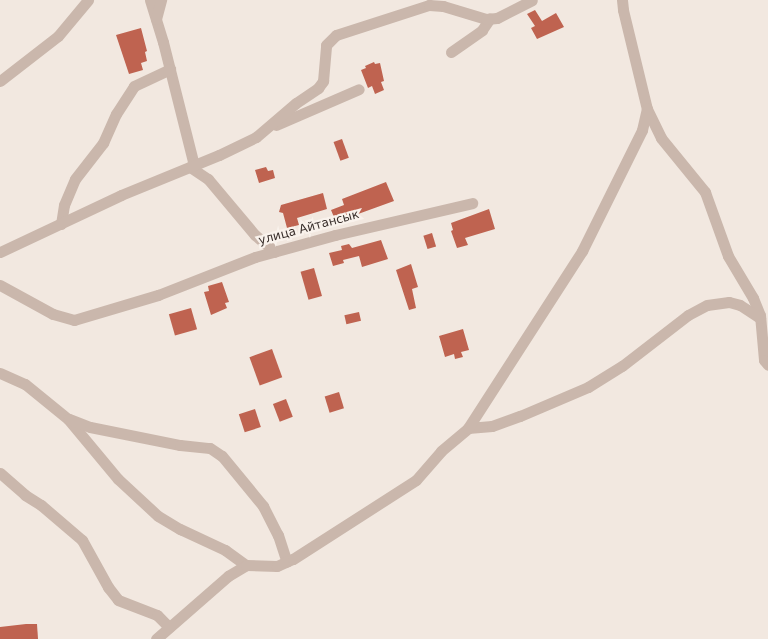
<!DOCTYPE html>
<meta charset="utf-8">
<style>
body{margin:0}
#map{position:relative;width:768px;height:639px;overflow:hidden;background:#f2e8e0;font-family:"DejaVu Sans",sans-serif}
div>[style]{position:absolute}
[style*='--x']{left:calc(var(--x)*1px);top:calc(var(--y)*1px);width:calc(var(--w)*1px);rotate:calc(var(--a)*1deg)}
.building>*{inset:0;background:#bf6350;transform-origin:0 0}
.minor>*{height:11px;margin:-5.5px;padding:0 5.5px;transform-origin:5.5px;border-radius:5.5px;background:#cab7ac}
span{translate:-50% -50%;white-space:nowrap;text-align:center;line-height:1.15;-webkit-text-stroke:4.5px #f9f2ec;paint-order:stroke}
.street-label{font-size:12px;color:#382e2b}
</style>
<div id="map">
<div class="building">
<div style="clip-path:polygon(535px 10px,542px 21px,556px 13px,564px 27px,537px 39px,531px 28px,535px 26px,527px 14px)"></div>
<div style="clip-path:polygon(141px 28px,147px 51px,145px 52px,147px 61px,141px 63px,143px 70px,129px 74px,116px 35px)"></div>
<div style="clip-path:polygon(374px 62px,375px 64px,380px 63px,384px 81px,381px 82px,384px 90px,375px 94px,372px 86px,368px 88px,361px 70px,366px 68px,365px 66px)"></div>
<div style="left:342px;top:139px;width:20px;height:9px;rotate:70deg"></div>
<div style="clip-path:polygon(266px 167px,268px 171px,273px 170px,275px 178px,259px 183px,255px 170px)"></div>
<div style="clip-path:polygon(386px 182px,394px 201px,336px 222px,331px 210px,344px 205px,342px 199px)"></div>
<div style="clip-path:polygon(323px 193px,327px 209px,297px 218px,299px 225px,287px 228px,283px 213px,279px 212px,281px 205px)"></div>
<div style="clip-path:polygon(489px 209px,495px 229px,465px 238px,468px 245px,457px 248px,451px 231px,453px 230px,451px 223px)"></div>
<div style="left:432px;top:233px;width:14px;height:9px;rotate:73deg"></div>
<div style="clip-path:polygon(381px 240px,388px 259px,362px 267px,359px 256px,343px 260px,344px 263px,333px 266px,329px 253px,342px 250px,341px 246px,349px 244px,352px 248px)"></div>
<div style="clip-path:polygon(411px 264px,418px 287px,412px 289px,416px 308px,409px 310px,396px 270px)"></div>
<div style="left:314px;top:268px;width:29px;height:14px;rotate:74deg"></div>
<div style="clip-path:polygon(222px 282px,229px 302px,225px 303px,227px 308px,211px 315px,204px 292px,209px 291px,208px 286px)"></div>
<div style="left:191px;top:308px;width:22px;height:23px;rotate:74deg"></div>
<div style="left:359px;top:312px;width:9px;height:15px;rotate:77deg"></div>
<div style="clip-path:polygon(463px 329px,469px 350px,461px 352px,463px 357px,455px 359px,454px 354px,445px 357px,439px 336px)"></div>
<div style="left:272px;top:349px;width:30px;height:24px;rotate:70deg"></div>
<div style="left:339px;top:392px;width:17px;height:15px;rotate:73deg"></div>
<div style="left:286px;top:399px;width:19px;height:14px;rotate:69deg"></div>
<div style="left:255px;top:409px;width:19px;height:17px;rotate:72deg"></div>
<div style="clip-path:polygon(26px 624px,37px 624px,38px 639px,0 639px,0 627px)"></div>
</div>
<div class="minor">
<div style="--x:150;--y:0;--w:44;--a:72.8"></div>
<div style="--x:163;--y:42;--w:127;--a:75.9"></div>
<div style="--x:622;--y:0;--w:10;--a:84"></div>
<div style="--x:623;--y:10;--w:102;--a:76.4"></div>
<div style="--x:647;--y:109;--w:32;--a:64"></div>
<div style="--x:661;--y:138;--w:70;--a:50.8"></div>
<div style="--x:705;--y:192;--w:68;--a:70.2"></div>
<div style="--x:728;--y:256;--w:49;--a:59.2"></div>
<div style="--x:753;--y:298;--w:18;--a:68"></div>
<div style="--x:760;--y:315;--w:45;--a:84.9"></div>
<div style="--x:764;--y:360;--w:6;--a:51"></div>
<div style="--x:156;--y:19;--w:20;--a:-75"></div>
<div style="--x:451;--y:52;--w:38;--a:-35"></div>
<div style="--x:482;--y:30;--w:14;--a:-56"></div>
<div style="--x:0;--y:81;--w:73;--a:-37.8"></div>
<div style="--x:58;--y:36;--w:47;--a:-50.2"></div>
<div style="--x:276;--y:125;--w:90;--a:-23.4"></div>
<div style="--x:190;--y:167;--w:22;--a:34"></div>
<div style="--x:208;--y:179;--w:73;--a:50"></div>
<div style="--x:255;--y:235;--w:26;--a:40"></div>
<div style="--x:61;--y:224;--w:19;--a:-81"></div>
<div style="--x:64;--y:205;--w:28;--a:-67"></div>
<div style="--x:75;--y:179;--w:46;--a:-52.1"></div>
<div style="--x:103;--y:143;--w:32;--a:-66"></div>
<div style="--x:116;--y:114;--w:33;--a:-57"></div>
<div style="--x:134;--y:86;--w:40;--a:-25"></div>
<div style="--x:0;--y:252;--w:134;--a:-25.2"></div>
<div style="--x:121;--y:195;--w:106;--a:-22.2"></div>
<div style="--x:219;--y:155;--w:41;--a:-25.9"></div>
<div style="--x:256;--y:137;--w:52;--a:-40.4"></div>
<div style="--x:296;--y:103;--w:27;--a:-34"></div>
<div style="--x:318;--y:88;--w:9;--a:-54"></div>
<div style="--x:323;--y:81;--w:36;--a:-85"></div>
<div style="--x:326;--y:45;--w:14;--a:-45"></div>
<div style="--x:336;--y:35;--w:98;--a:-17.9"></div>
<div style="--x:429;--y:5;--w:14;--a:4"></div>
<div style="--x:443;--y:6;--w:45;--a:16.8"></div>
<div style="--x:486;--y:19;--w:11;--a:-5"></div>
<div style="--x:497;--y:18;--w:39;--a:-27"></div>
<div style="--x:0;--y:285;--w:60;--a:28.7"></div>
<div style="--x:53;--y:314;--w:22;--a:16"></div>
<div style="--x:74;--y:320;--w:88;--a:-16.6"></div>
<div style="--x:158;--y:295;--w:104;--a:-21.4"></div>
<div style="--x:255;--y:257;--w:83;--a:-15.4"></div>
<div style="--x:335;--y:235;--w:141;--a:-13.1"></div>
<div style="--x:0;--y:373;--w:27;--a:24"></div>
<div style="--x:25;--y:384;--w:55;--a:39.1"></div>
<div style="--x:68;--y:419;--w:78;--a:50.2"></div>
<div style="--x:118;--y:479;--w:54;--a:42.8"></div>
<div style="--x:158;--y:516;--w:26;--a:31"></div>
<div style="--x:180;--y:529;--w:50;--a:25"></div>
<div style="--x:225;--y:550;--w:26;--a:36"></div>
<div style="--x:69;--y:419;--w:22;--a:21"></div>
<div style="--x:90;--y:427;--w:92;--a:11.3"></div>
<div style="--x:180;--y:445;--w:30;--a:6"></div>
<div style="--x:210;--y:448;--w:14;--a:34"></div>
<div style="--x:222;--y:456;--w:65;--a:50.6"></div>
<div style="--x:263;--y:506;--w:33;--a:63"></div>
<div style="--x:278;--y:535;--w:28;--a:72"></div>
<div style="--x:468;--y:428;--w:24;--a:-5"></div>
<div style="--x:492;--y:426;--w:30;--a:-20"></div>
<div style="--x:520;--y:416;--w:74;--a:-23.1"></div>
<div style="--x:588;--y:387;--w:40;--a:-32"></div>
<div style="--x:622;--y:366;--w:83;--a:-37.7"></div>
<div style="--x:688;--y:315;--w:21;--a:-28"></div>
<div style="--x:707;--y:305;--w:22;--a:-8"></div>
<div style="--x:729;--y:302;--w:11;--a:15"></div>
<div style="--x:740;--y:305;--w:24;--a:33"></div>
<div style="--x:0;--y:473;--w:33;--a:41"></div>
<div style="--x:25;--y:495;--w:19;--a:32"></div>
<div style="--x:41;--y:505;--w:54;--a:40.5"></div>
<div style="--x:82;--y:540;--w:54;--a:61"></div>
<div style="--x:108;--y:587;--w:16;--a:52"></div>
<div style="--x:118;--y:600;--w:42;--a:21"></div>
<div style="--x:157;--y:615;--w:17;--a:45"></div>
<div style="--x:156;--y:639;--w:96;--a:-41.2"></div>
<div style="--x:228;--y:576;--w:21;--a:-31"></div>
<div style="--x:246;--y:565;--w:31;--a:2"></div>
<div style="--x:277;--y:566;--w:17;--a:-24"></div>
<div style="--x:293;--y:559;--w:146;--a:-32.7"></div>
<div style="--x:416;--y:480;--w:38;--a:-49"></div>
<div style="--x:441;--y:451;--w:35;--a:-40"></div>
<div style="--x:468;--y:428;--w:211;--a:-57.2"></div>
<div style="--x:582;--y:251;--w:135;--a:-63.6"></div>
<div style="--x:642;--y:130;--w:22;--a:-77"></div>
</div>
<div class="street-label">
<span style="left:309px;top:228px;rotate:-15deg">улица Айтансык</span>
</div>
</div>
